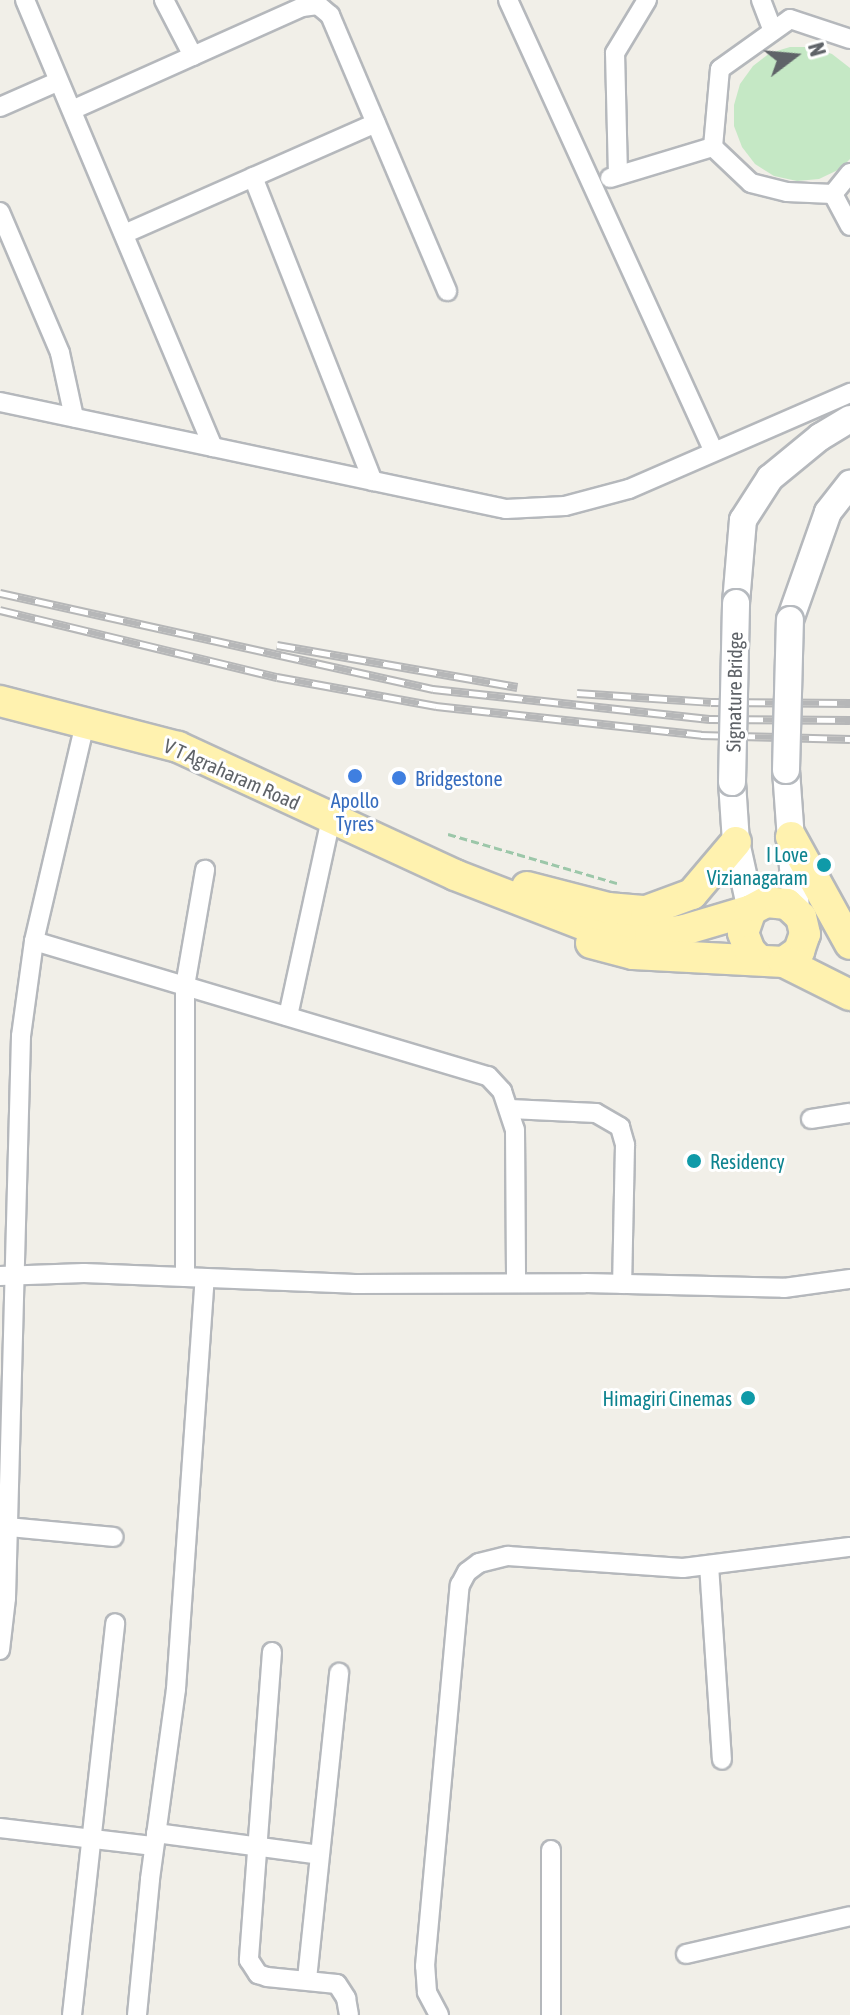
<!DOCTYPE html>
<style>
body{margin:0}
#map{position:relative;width:850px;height:2015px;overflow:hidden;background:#f1efe8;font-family:"Asap Condensed",sans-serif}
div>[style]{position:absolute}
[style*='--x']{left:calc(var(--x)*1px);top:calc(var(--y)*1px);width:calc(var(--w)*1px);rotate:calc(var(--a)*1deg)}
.green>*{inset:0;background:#c5e8c5}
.path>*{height:3px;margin-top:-1.5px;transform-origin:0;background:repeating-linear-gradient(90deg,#9cc7a9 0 8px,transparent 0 12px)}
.roads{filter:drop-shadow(2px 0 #b5b8bc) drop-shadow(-2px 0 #b5b8bc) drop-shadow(0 2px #b5b8bc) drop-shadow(0 -2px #b5b8bc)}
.street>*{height:18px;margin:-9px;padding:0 9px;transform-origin:9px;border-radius:9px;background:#fff}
.secondary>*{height:26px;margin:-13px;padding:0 13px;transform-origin:13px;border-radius:13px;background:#fff}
.primary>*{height:30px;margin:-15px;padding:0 15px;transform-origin:15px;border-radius:15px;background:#fff2af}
.rail>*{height:9px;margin-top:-4.5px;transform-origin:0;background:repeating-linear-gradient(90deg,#fff 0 18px,#b6b7b8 0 36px);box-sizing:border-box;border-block:2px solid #b6b7b8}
.bridges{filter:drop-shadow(2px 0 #b6babf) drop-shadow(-2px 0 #b6babf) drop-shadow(0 2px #b6babf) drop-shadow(0 -2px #b6babf)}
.secondary-bridge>*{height:26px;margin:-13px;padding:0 13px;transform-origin:13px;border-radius:13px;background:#fff}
.dots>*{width:22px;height:22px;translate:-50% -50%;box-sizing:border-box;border:4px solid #fff;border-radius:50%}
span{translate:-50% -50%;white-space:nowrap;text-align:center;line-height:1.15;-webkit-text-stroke:6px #fff;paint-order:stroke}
.street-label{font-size:20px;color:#5f6368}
.shop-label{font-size:20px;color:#366cbe}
.left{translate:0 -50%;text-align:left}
.culture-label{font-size:20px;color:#0d838f}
.right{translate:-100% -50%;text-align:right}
.north{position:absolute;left:754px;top:16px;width:80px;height:80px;-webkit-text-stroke:6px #fff;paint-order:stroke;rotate:74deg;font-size:22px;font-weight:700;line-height:32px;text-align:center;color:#5f6368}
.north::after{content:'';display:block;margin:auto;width:28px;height:36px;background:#5f6368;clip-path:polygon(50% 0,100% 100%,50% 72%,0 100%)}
</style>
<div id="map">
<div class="green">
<div style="clip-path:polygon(790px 47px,812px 47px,832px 54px,850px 68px,850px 159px,840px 169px,819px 179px,797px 181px,774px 176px,755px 164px,742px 147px,734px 126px,734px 105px,740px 84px,753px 66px,770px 53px)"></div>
</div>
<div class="path">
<div style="--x:448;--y:834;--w:176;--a:16.2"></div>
</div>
<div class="roads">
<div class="street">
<div style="--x:25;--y:0;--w:485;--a:67.2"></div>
<div style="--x:164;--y:0;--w:63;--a:62.6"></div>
<div style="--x:508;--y:0;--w:496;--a:65.5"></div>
<div style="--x:761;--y:0;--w:33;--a:69"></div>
<div style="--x:0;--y:107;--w:64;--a:-23.8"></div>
<div style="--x:72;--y:110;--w:252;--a:-24.1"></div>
<div style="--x:302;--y:7;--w:16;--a:-7"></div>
<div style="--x:318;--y:5;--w:16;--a:40"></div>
<div style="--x:330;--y:15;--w:300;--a:67"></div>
<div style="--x:713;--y:147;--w:78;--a:-84.9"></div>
<div style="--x:720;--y:69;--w:86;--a:-35.5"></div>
<div style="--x:790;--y:19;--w:63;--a:18.4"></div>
<div style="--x:713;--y:147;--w:52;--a:43.5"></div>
<div style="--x:751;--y:183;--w:37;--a:14"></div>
<div style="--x:787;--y:192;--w:46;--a:2.5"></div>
<div style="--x:833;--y:194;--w:27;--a:-51"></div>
<div style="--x:618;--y:175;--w:122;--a:-91.4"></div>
<div style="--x:615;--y:53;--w:62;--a:-58.9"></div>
<div style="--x:253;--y:177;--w:327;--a:68.5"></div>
<div style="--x:610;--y:178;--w:108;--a:-16.8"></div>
<div style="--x:833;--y:194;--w:36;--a:62"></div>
<div style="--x:0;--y:212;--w:153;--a:66.9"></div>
<div style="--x:60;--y:353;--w:66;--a:77.7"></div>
<div style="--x:124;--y:234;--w:275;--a:-23.8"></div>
<div style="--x:0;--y:402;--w:517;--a:11.94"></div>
<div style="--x:506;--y:509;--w:59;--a:-2.9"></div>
<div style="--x:565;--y:506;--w:66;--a:-14.9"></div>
<div style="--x:629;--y:489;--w:241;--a:-23.5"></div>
<div style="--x:34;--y:941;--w:474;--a:16.6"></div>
<div style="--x:488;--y:1076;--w:21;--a:47"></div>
<div style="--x:502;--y:1091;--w:41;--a:71.6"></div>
<div style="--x:515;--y:1130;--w:153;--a:89.6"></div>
<div style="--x:288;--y:1016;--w:202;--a:-77.7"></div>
<div style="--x:510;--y:1109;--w:86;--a:2.7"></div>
<div style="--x:596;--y:1113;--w:28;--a:30"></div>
<div style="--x:620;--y:1127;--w:19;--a:74"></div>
<div style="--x:625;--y:1145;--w:139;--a:91.2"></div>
<div style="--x:811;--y:1119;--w:39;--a:-9"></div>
<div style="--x:0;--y:1276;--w:84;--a:-2"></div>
<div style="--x:84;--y:1273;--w:271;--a:2.3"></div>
<div style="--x:355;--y:1284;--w:230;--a:-0.2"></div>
<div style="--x:585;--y:1283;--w:199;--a:1.4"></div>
<div style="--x:784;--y:1288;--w:67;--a:-7.8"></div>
<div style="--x:185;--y:1277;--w:291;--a:-90"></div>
<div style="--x:185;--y:986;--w:118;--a:-80.2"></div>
<div style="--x:8;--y:1527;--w:106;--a:5.4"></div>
<div style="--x:709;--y:1565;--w:195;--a:86.2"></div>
<div style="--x:0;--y:1650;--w:52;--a:-83.4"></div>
<div style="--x:6;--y:1598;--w:562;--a:-88.47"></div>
<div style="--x:21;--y:1036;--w:96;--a:-82.2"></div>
<div style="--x:34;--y:941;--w:224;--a:-76.8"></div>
<div style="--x:272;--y:1652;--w:309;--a:94.3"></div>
<div style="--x:249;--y:1960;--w:17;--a:57"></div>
<div style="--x:258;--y:1974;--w:9;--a:18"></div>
<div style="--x:267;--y:1977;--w:70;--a:5.7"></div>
<div style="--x:337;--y:1984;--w:17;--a:57"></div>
<div style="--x:346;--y:1998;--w:17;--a:80"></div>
<div style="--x:0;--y:1828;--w:155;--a:6.7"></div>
<div style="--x:156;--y:1833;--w:165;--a:7.6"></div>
<div style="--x:686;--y:1954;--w:168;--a:-13"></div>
<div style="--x:307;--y:1979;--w:308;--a:-84"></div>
<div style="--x:72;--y:2015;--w:394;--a:-83.7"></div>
<div style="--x:137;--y:2015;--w:137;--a:-84.5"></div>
<div style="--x:150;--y:1879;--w:192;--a:-82.2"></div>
<div style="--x:176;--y:1689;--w:412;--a:-86"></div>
<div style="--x:439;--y:2015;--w:26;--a:-118"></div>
<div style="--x:427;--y:1992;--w:26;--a:-94"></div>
<div style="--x:425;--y:1966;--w:383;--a:-84.8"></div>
<div style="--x:460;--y:1585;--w:15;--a:-62"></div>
<div style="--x:467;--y:1572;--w:15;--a:-37"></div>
<div style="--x:479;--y:1563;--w:30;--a:-14"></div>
<div style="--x:508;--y:1556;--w:175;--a:3.9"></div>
<div style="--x:683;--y:1568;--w:168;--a:-7.2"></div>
<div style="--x:551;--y:2015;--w:165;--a:-90"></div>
</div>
<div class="secondary">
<div style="--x:736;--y:603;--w:83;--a:-85.2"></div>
<div style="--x:743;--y:520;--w:50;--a:-57.3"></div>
<div style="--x:770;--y:478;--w:65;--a:-39.4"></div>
<div style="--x:820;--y:437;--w:35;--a:-31"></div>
<div style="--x:790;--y:620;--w:114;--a:-70.6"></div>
<div style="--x:828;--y:512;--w:36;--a:-52"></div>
<div style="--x:786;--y:770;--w:140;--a:85.9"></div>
<div style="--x:732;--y:782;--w:60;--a:86.2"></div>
<div style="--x:736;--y:842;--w:70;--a:77.6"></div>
</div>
<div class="primary">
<div style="--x:0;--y:701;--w:184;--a:14.5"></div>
<div style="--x:178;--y:747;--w:305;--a:24.8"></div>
<div style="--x:455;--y:875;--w:145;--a:21.1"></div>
<div style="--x:590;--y:927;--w:61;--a:7.6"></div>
<div style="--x:650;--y:935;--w:34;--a:-8"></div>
<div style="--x:684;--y:930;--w:70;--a:-16.6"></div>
<div style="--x:791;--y:837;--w:122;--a:61.1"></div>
<div style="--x:527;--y:887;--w:84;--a:14.5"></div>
<div style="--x:608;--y:908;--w:38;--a:5"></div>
<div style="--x:646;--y:911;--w:49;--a:-20.3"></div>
<div style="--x:692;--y:894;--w:68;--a:-49.8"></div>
<div style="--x:591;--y:943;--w:43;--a:14.7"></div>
<div style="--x:633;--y:954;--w:151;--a:3"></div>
<div style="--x:784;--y:962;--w:19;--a:-36"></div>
<div style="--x:799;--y:951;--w:18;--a:-71"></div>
<div style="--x:805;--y:934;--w:17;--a:-103"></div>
<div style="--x:801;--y:917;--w:19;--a:-137"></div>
<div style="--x:787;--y:904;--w:21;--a:-175"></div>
<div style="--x:766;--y:902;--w:17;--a:152"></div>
<div style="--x:751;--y:910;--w:24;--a:109"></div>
<div style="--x:743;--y:933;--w:19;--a:69"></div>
<div style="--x:750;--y:951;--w:10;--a:45"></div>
<div style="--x:784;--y:962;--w:74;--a:26.6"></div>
</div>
</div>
<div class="rail">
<div style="--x:0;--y:593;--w:444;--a:12.5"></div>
<div style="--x:433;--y:689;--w:278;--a:6.2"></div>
<div style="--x:709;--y:719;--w:141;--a:0.4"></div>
<div style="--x:0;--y:610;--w:285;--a:13.6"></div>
<div style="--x:277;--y:677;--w:162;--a:10.3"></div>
<div style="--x:436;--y:706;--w:267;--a:6.2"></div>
<div style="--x:701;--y:735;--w:149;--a:1.5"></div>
<div style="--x:277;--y:645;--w:244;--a:9.9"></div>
<div style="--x:577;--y:693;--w:134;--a:3.8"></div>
<div style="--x:711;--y:702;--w:139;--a:0.4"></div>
</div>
<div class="bridges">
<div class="secondary-bridge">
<div style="--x:786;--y:770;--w:150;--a:-88.5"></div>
<div style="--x:732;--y:782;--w:179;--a:-88.7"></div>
</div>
</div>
<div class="dots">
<div style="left:355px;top:776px;background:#3f7fe0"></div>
<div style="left:399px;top:778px;background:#3f7fe0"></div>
<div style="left:824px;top:865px;background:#0f9aa8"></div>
<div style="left:694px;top:1161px;background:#0f9aa8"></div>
<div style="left:748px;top:1398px;background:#0f9aa8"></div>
</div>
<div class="street-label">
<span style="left:734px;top:692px;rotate:-89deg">Signature Bridge</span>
<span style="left:232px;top:774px;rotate:24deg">V T Agraharam Road</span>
</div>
<div class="shop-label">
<span class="left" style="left:415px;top:778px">Bridgestone</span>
<span style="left:355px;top:812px">Apollo<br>Tyres</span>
</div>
<div class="culture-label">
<span class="right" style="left:808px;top:866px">I Love<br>Vizianagaram</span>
<span class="left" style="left:710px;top:1161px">Residency</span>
<span class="right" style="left:732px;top:1398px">Himagiri Cinemas</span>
</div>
<div class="north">N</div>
</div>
